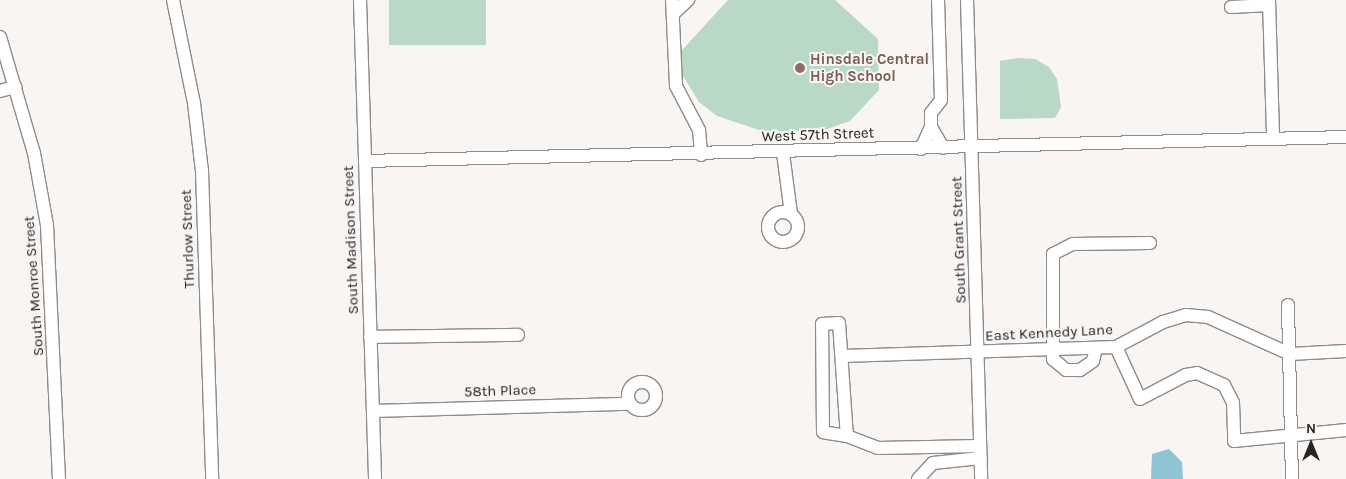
<!DOCTYPE html>
<style>
body{margin:0}
#map{position:relative;width:1346px;height:479px;overflow:hidden;background:#f9f5f3;font-family:Karla,sans-serif}
div>[style]{position:absolute}
[style*='--x']{left:calc(var(--x)*1px);top:calc(var(--y)*1px);width:calc(var(--w)*1px);rotate:calc(var(--a)*1deg)}
.green>*{inset:0;background:#bad8c6;transform-origin:0 0}
.water>*{inset:0;background:#8fc4d5}
.roads{filter:drop-shadow(1px 0 #8f8b8a) drop-shadow(-1px 0 #8f8b8a) drop-shadow(0 1px #8f8b8a) drop-shadow(0 -1px #8f8b8a)}
.minor>*{height:12px;margin:-6px;padding:0 6px;transform-origin:6px;border-radius:6px;background:#fff}
.minor>.ring{margin:-6px;padding:0;box-sizing:content-box;background:none;border:12px solid #fff;border-radius:50%}
.dots>*{width:14px;height:14px;translate:-50% -50%;box-sizing:border-box;border:2px solid #f9f5f3;border-radius:50%}
span{translate:-50% -50%;white-space:nowrap;text-align:center;line-height:1.15;-webkit-text-stroke:4px #f9f5f3;paint-order:stroke}
.education-label{font-size:15px;color:#785e54;font-weight:700}
.left{translate:0 -50%;text-align:left}
.street-label{font-size:15px;color:#262424}
.north{position:absolute;left:1286px;top:419px;width:50px;height:50px;-webkit-text-stroke:4px #f9f5f3;paint-order:stroke;rotate:0deg;font-size:14px;font-weight:700;line-height:20px;text-align:center;color:#262424}
.north::after{content:'';display:block;margin:auto;width:18px;height:22px;background:#262424;clip-path:polygon(50% 0,100% 100%,50% 72%,0 100%)}
</style>
<div id="map">
<div class="green">
<div style="left:389px;top:0;width:97px;height:45px"></div>
<div style="clip-path:polygon(728px 0,835px 0,878px 39px,879px 90px,850px 121px,819px 132px,762px 131px,717px 116px,699px 102px,673px 60px)"></div>
<div style="clip-path:polygon(1018px 58px,1035px 59px,1049px 67px,1057px 79px,1061px 107px,1055px 118px,1000px 119px,1000px 61px)"></div>
</div>
<div class="water">
<div style="clip-path:polygon(1169px 449px,1182px 462px,1183px 479px,1151px 479px,1152px 454px)"></div>
</div>
<div class="roads">
<div class="minor">
<div style="--x:173;--y:0;--w:105;--a:78.5"></div>
<div style="--x:194;--y:103;--w:68;--a:83.3"></div>
<div style="--x:202;--y:171;--w:308;--a:88.1"></div>
<div style="--x:360;--y:0;--w:479;--a:88.2"></div>
<div style="--x:672;--y:0;--w:86;--a:87.3"></div>
<div style="--x:676;--y:86;--w:50;--a:62.4"></div>
<div style="--x:699;--y:130;--w:25;--a:85"></div>
<div style="--x:967;--y:0;--w:479;--a:88.3"></div>
<div style="--x:1269;--y:0;--w:137;--a:88.3"></div>
<div style="--x:1231;--y:7;--w:38;--a:-3"></div>
<div style="--x:673;--y:14;--w:21;--a:-43"></div>
<div style="--x:0;--y:37;--w:121;--a:73.7"></div>
<div style="--x:34;--y:153;--w:73;--a:79.8"></div>
<div style="--x:47;--y:225;--w:254;--a:87.3"></div>
<div style="--x:0;--y:91;--w:16;--a:-15"></div>
<div style="--x:931;--y:127;--w:14;--a:-90"></div>
<div style="--x:931;--y:113;--w:16;--a:-52"></div>
<div style="--x:941;--y:100;--w:100;--a:-91.7"></div>
<div style="--x:921;--y:149;--w:24;--a:-66"></div>
<div style="--x:931;--y:127;--w:24;--a:60"></div>
<div style="--x:783;--y:153;--w:62;--a:82.5"></div>
<div style="--x:365;--y:161;--w:981;--a:-1.4"></div>
<div class="ring" style="left:768px;top:212px;width:18px;height:18px"></div>
<div style="--x:1288;--y:305;--w:174;--a:88.7"></div>
<div style="--x:370;--y:337;--w:148;--a:-0.8"></div>
<div style="--x:1116;--y:347;--w:57;--a:65.2"></div>
<div style="--x:1140;--y:399;--w:52;--a:-27.6"></div>
<div style="--x:1186;--y:375;--w:11;--a:-10"></div>
<div style="--x:1197;--y:373;--w:30;--a:24"></div>
<div style="--x:1224;--y:385;--w:20;--a:63"></div>
<div style="--x:1233;--y:403;--w:38;--a:88"></div>
<div style="--x:1234;--y:441;--w:113;--a:-5.6"></div>
<div style="--x:1096;--y:348;--w:13;--a:103"></div>
<div style="--x:1093;--y:361;--w:16;--a:145"></div>
<div style="--x:1080;--y:370;--w:14;--a:180"></div>
<div style="--x:1066;--y:370;--w:17;--a:-140"></div>
<div style="--x:1053;--y:359;--w:105;--a:-90"></div>
<div style="--x:1053;--y:254;--w:22;--a:-27"></div>
<div style="--x:1073;--y:244;--w:77;--a:-0.7"></div>
<div style="--x:842;--y:356;--w:274;--a:-1.9"></div>
<div style="--x:1116;--y:347;--w:53;--a:-28"></div>
<div style="--x:1163;--y:322;--w:24;--a:-17"></div>
<div style="--x:1186;--y:315;--w:22;--a:5"></div>
<div style="--x:1208;--y:317;--w:90;--a:24.3"></div>
<div style="--x:1290;--y:354;--w:56;--a:-3.1"></div>
<div class="ring" style="left:628px;top:382px;width:16px;height:16px"></div>
<div style="--x:373;--y:411;--w:256;--a:-1.6"></div>
<div style="--x:847;--y:436;--w:24;--a:-171"></div>
<div style="--x:823;--y:432;--w:108;--a:-90.5"></div>
<div style="--x:822;--y:324;--w:17;--a:-3"></div>
<div style="--x:839;--y:323;--w:113;--a:86"></div>
<div style="--x:847;--y:436;--w:33;--a:21"></div>
<div style="--x:878;--y:448;--w:102;--a:-1.1"></div>
<div style="--x:918;--y:479;--w:22;--a:-47"></div>
<div style="--x:933;--y:463;--w:48;--a:-5.9"></div>
</div>
</div>
<div class="dots">
<div style="left:800px;top:68px;background:#8d6e63"></div>
</div>
<div class="education-label">
<span class="left" style="left:810px;top:68px">Hinsdale Central<br>High School</span>
</div>
<div class="street-label">
<span style="left:818px;top:135px;rotate:-2deg">West 57th Street</span>
<span style="left:188px;top:239px;rotate:-92deg">Thurlow Street</span>
<span style="left:351px;top:240px;rotate:-92deg">South Madison Street</span>
<span style="left:959px;top:240px;rotate:-92deg">South Grant Street</span>
<span style="left:34px;top:286px;rotate:-94deg">South Monroe Street</span>
<span style="left:1049px;top:333px;rotate:-3deg">East Kennedy Lane</span>
<span style="left:500px;top:391px;rotate:-2deg">58th Place</span>
</div>
<div class="north">N</div>
</div>
